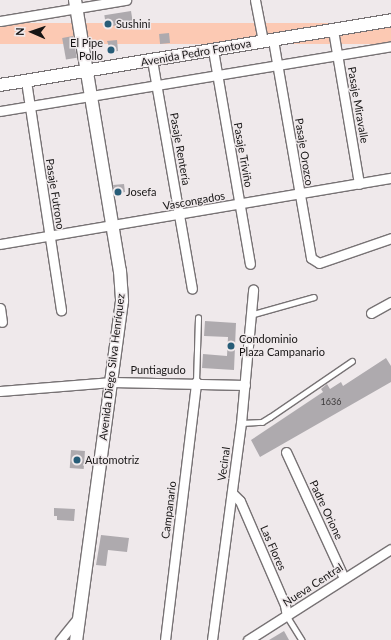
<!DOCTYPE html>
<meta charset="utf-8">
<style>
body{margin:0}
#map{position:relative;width:391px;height:640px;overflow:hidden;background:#efe9eb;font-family:Lato,sans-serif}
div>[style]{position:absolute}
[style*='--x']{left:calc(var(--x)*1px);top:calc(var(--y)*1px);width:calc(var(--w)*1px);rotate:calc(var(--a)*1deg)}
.green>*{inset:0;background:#fcc9b3;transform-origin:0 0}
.building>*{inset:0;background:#aeaaae;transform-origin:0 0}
.roads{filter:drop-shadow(1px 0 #777274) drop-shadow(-1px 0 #777274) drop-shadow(0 1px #777274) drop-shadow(0 -1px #777274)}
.lane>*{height:4.5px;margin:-2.25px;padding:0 2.25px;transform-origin:2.25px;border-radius:2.25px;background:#fff}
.street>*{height:9px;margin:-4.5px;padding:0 4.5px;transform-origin:4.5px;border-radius:4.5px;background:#fff}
.secondary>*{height:12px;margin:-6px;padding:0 6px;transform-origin:6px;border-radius:6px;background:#fff}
.dots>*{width:11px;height:11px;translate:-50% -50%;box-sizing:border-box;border:2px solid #efe9eb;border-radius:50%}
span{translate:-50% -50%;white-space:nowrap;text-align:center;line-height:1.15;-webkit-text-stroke:3px #efe9eb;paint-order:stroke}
.number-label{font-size:9px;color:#3d3a3b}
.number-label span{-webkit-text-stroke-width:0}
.poi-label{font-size:11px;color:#171515}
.left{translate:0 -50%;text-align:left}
.right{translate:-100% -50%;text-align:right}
.street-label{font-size:11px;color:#171515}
.north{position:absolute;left:12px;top:12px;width:40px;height:40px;-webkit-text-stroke:3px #efe9eb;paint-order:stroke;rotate:272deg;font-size:11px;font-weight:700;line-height:16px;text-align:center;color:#171515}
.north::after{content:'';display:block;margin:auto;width:14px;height:18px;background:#171515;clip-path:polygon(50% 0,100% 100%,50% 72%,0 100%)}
</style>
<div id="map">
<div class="green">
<div style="left:391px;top:23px;width:21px;height:397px;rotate:90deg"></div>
</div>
<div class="building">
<div style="left:131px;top:11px;width:12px;height:27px;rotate:81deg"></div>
<div style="left:169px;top:33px;width:10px;height:10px;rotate:84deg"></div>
<div style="left:73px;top:36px;width:22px;height:11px;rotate:80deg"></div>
<div style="clip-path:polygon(117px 40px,118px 51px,111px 52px,107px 41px)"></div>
<div style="clip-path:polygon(124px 184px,125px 192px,115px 194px,113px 185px)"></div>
<div style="clip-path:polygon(205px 321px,236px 323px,234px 370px,202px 368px,203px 354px,227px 356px,228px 337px,204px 336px)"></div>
<div style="clip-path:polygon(386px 358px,391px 366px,391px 382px,260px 457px,251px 440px,323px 392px,321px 389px,327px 384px,330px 389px,341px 382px,343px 386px)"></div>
<div style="left:71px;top:450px;width:14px;height:18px;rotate:4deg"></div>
<div style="clip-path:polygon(54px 508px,75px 509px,74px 521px,57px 520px,57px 516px,54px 516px)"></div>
<div style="clip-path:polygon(101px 535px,129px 538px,127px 552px,108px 550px,106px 566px,96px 565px)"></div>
<div style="clip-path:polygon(284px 631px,289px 640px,269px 640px)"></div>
</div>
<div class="roads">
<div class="lane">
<div style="--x:250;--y:315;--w:66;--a:-15.7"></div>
<div style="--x:196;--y:382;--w:64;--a:-88.2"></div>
<div style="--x:241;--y:423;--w:21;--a:-3"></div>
<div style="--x:262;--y:422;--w:9;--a:-32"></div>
<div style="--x:270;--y:417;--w:99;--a:-34.3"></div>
<div style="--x:287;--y:616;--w:28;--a:58"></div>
</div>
<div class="street">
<div style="--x:255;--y:0;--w:42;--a:79"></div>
<div style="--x:0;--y:21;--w:128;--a:-9.5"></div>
<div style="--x:333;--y:30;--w:156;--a:80.4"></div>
<div style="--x:273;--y:40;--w:221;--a:80.1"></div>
<div style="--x:311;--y:258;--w:9;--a:32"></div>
<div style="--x:319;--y:263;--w:76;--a:-19.1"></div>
<div style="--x:213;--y:50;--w:217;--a:80.2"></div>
<div style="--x:152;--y:60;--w:232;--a:80.1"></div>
<div style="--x:26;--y:81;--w:232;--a:81.3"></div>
<div style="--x:0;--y:111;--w:396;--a:-9.4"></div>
<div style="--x:0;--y:244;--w:397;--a:-9.6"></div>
<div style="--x:0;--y:308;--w:14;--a:82"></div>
<div style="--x:371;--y:313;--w:23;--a:-29"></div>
<div style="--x:0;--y:391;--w:112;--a:-4.6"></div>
<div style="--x:112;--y:382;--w:133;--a:1.3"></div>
<div style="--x:286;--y:452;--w:139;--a:65.3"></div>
<div style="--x:232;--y:493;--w:11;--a:45"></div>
<div style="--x:240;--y:501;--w:113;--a:66.6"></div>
<div style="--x:285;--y:605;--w:11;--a:80"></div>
<div style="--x:60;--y:640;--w:28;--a:-51"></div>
<div style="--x:165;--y:640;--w:260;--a:-83.1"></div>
<div style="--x:212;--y:640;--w:219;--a:-82.4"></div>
<div style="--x:241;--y:423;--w:134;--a:-84.8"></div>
<div style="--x:248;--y:640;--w:169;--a:-32.5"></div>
</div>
<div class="secondary">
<div style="--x:75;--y:0;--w:275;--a:80.6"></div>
<div style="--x:120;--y:271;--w:30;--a:86"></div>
<div style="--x:122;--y:301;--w:342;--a:97.7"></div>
<div style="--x:0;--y:85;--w:396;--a:-9.4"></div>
</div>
</div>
<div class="dots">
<div style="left:108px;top:24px;background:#275d78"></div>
<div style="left:111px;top:50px;background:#275d78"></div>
<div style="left:118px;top:192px;background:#275d78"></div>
<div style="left:231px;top:346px;background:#275d78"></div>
<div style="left:77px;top:460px;background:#275d78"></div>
</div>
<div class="number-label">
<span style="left:331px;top:402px">1636</span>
</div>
<div class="poi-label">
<span class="left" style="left:116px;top:24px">Sushini</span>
<span class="right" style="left:103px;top:50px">El Pipe<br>Pollo</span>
<span class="left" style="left:126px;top:192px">Josefa</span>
<span class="left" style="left:239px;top:346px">Condominio<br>Plaza Campanario</span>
<span class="left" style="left:85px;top:460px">Automotriz</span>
</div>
<div class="street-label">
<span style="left:196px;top:53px;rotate:-10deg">Avenida Pedro Fontova</span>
<span style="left:358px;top:105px;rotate:80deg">Pasaje Miravalle</span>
<span style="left:180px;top:149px;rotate:80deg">Pasaje Rentería</span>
<span style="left:304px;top:152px;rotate:81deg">Pasaje Orozco</span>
<span style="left:243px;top:155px;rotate:80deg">Pasaje Triviño</span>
<span style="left:55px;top:194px;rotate:81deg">Pasaje Futrono</span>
<span style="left:194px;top:201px;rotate:-10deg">Vascongados</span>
<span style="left:112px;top:367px;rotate:-83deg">Avenida Diego Silva Henríquez</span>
<span style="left:158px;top:370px">Puntiagudo</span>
<span style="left:224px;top:464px;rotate:-82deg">Vecinal</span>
<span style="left:169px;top:510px;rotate:-83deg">Campanario</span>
<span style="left:326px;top:510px;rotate:65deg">Padre Orione</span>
<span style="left:273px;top:548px;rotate:66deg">Las Flores</span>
<span style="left:313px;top:585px;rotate:-33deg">Nueva Central</span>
</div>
<div class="north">N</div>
</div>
